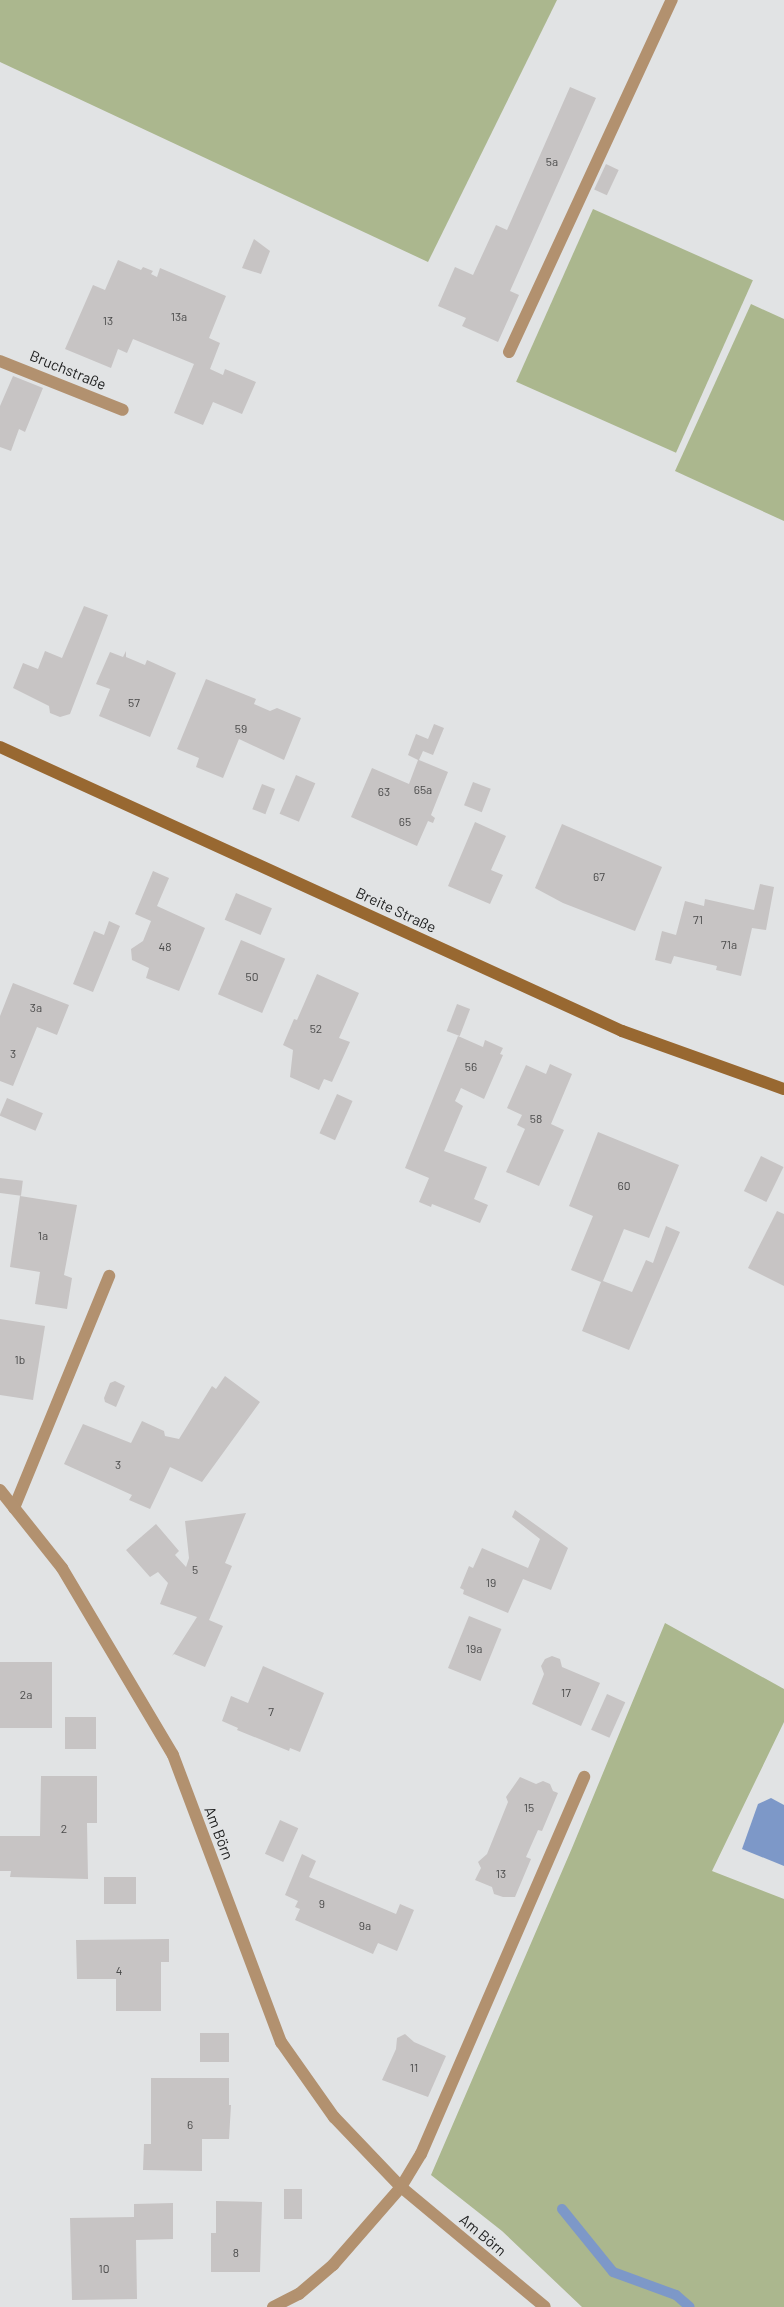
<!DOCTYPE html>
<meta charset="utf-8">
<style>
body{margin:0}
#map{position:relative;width:784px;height:2307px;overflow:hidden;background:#e1e3e4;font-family:Barlow,sans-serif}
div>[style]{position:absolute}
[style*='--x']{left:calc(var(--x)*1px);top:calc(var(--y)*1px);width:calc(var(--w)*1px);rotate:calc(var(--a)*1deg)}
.green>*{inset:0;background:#abb78e;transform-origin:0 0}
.water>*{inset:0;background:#7d98c8}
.stream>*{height:10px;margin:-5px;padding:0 5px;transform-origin:5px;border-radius:5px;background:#7d98c8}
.building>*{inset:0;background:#c7c4c4;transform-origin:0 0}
.lane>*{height:12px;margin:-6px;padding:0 6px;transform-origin:6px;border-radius:6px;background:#b2916f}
.street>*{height:12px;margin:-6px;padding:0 6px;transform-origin:6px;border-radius:6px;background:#b2916f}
.secondary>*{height:12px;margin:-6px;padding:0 6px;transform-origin:6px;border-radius:6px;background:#986831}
span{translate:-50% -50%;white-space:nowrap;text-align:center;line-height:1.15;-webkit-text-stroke:4px #e1e3e4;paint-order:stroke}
.number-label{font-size:12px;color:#4a4a4a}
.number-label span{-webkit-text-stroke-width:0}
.street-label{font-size:15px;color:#202121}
</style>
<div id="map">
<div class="green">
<div style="clip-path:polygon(0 0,557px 0,428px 262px,0 62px)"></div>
<div style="left:593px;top:209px;width:175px;height:189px;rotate:24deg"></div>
<div style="clip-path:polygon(751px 304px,784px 319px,784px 521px,675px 471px)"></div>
<div style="clip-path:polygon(665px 1623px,784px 1689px,784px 1722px,712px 1871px,784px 1899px,784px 2307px,582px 2307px,502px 2231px,431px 2175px,572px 1848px)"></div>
</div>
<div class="water">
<div style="clip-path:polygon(771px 1798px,784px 1805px,784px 1866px,742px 1849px,758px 1804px)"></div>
</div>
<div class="stream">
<div style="--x:562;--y:2209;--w:81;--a:51"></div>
<div style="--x:613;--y:2272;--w:67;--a:20.1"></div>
<div style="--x:676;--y:2295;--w:18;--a:41"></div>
</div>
<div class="building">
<div style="clip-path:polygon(570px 87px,596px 98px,510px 291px,519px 295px,498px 342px,462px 326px,466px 318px,438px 306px,455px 267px,473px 275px,496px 225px,507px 230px)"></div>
<div style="left:606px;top:164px;width:14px;height:28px;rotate:25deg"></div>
<div style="clip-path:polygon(254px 239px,270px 251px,261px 274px,242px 268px)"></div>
<div style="clip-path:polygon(118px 260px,141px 270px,143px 267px,153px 271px,151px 274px,157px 277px,160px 268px,226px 296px,209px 338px,220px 343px,210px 369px,223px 375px,225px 369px,256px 382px,242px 414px,213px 402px,203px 425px,174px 413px,194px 364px,133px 339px,127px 353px,118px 349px,111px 368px,65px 349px,93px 285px,105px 290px)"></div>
<div style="clip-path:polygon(13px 376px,43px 388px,25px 432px,19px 429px,11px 451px,0 447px,0 406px)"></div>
<div style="clip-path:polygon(84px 606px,108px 615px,70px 714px,60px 717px,50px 713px,49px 706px,13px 688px,23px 663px,38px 669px,45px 651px,62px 658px)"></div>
<div style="clip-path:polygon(126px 651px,126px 657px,145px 665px,147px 660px,176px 673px,150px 737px,99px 716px,110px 689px,96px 684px,110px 652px,123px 657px)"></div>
<div style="clip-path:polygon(206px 679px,256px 699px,254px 704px,270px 711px,277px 708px,301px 718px,284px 760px,239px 739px,223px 778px,196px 767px,199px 758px,177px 749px)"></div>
<div style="clip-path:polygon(434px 724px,444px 728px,433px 755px,423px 751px,419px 760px,448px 772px,431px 815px,435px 818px,433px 823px,428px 821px,417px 846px,351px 817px,372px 768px,409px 784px,418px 760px,408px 755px,416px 734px,428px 739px)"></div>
<div style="left:296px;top:775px;width:21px;height:42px;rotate:23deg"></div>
<div style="left:473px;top:782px;width:19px;height:25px;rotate:21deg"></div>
<div style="left:262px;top:784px;width:14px;height:27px;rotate:21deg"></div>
<div style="clip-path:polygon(475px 822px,506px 836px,491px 870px,503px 875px,490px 904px,448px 886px)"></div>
<div style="clip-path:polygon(562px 824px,662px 867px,635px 931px,563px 903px,535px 888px)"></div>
<div style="clip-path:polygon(153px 871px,169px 878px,157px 906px,205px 928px,179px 991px,146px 978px,149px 968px,132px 960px,131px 949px,143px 941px,151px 921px,135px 914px)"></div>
<div style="clip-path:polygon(760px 884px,774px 887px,766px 930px,752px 928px,741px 976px,716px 970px,717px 966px,674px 956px,671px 964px,655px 960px,662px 931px,676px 935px,685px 901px,704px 906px,705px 899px,754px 910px)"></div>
<div style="left:236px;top:893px;width:39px;height:29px;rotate:23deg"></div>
<div style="clip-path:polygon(109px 921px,120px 926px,93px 992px,73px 984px,94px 931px,104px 935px)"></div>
<div style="left:241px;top:940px;width:48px;height:59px;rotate:23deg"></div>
<div style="clip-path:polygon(317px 974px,359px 993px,339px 1038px,350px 1042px,332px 1082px,324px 1079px,319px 1090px,290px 1077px,293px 1050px,283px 1045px,294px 1019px,297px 1020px)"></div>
<div style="clip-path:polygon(13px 983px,69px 1005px,57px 1035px,37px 1027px,13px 1086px,0 1081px,0 1016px)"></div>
<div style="left:457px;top:1004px;width:14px;height:29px;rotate:21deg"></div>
<div style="clip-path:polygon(458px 1036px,483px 1047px,485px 1040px,503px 1048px,500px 1054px,503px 1055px,484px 1099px,461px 1088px,455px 1101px,463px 1106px,444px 1151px,487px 1167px,474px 1199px,488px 1205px,480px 1223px,432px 1204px,431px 1207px,419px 1202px,429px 1178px,405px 1168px)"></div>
<div style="clip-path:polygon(550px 1064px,572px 1074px,551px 1124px,564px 1130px,539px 1186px,506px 1172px,525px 1129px,517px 1125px,522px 1115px,507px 1108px,526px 1065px,546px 1074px)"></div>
<div style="left:337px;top:1094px;width:17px;height:43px;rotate:24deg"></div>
<div style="left:7px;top:1098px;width:39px;height:19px;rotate:23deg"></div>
<div style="clip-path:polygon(598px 1132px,679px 1165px,649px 1238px,624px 1229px,603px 1281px,632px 1292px,646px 1260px,653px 1263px,666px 1226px,680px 1232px,629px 1350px,582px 1331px,601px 1282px,571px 1270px,593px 1216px,569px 1206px)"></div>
<div style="left:761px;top:1156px;width:25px;height:39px;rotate:26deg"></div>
<div style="left:0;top:1178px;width:23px;height:15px;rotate:7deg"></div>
<div style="clip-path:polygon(20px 1196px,77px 1205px,64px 1275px,72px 1278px,67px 1309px,35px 1304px,40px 1272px,10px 1267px)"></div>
<div style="clip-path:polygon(777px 1211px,784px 1214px,784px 1286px,748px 1268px)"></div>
<div style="clip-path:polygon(0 1319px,45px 1326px,33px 1400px,0 1395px)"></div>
<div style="clip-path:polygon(225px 1376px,260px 1402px,202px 1482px,170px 1467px,150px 1509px,129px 1500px,132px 1495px,64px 1464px,83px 1424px,131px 1443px,142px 1421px,164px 1431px,165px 1436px,179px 1439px,212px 1386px,216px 1389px)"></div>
<div style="clip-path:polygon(115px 1381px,125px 1386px,116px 1407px,105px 1402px,104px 1398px,110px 1383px)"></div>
<div style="clip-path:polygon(515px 1510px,568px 1548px,551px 1590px,523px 1579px,508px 1613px,463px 1594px,464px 1590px,460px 1588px,469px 1566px,473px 1568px,482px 1548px,528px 1568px,540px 1539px,512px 1517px)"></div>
<div style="clip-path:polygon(246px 1513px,225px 1563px,232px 1566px,209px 1620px,223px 1626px,205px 1667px,174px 1654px,172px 1656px,197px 1617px,160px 1604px,168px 1583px,158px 1572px,150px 1577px,126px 1550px,156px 1524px,179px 1551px,175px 1555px,186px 1567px,189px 1558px,185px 1521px)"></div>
<div style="left:469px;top:1616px;width:35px;height:56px;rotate:22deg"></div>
<div style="clip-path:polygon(552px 1656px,560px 1659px,562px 1667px,600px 1683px,581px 1726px,532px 1704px,544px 1674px,541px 1666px,545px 1659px)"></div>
<div style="left:0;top:1662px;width:52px;height:66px"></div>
<div style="clip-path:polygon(263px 1666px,324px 1693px,300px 1752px,290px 1748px,289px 1751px,237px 1730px,238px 1728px,222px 1721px,231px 1696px,248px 1703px)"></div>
<div style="left:607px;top:1694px;width:20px;height:39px;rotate:24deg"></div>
<div style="left:65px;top:1717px;width:31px;height:32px"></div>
<div style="clip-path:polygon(41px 1776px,97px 1776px,97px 1823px,87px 1823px,88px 1879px,10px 1877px,11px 1871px,0 1871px,0 1836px,40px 1836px)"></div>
<div style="clip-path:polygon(520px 1777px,536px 1784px,543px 1781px,550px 1784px,553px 1791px,558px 1793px,542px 1831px,538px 1830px,526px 1857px,531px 1859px,515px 1897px,503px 1897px,494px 1894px,492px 1887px,475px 1880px,481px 1868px,478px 1862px,487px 1854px,508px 1802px,506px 1797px)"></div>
<div style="left:280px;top:1820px;width:20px;height:37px;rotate:24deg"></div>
<div style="clip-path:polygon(302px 1854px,316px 1861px,309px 1877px,396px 1914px,400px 1904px,414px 1910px,397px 1951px,378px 1943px,373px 1954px,295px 1920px,300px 1909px,295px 1907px,298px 1901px,285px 1895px)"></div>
<div style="left:104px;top:1877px;width:32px;height:27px"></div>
<div style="clip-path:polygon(169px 1939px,169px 1962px,161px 1962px,161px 2011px,116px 2011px,116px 1979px,77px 1979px,76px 1940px)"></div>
<div style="left:200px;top:2033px;width:29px;height:29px"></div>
<div style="clip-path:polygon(405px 2034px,414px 2042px,446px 2056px,428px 2097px,382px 2080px,396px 2049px,397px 2038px)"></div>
<div style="clip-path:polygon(151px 2078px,229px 2078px,229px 2105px,231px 2105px,229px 2139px,202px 2139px,202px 2171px,143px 2170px,144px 2144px,151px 2144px)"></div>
<div style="left:284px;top:2189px;width:18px;height:30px"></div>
<div style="clip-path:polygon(216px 2201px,262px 2202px,260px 2272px,211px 2272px,211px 2233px,216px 2233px)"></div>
<div style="clip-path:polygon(173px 2203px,173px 2239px,136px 2240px,137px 2299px,72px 2300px,70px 2218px,134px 2217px,134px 2204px)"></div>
</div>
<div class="lane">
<div style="--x:509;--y:352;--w:388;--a:-65.2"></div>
<div style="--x:0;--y:361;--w:132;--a:21.7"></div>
<div style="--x:14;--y:1508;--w:251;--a:-67.7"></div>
</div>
<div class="street">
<div style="--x:0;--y:1490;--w:100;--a:51.5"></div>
<div style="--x:62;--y:1568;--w:217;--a:59.3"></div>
<div style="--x:173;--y:1755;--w:307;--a:69.4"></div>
<div style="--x:281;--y:2042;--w:92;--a:54.8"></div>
<div style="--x:334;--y:2117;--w:97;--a:46.3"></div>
<div style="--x:401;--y:2187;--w:187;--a:39.8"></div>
<div style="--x:273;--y:2307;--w:29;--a:-27"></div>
<div style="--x:299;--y:2294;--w:45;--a:-40.5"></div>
<div style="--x:333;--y:2265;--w:103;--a:-48.9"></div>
<div style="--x:401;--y:2187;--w:39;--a:-59"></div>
<div style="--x:421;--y:2154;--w:411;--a:-66.6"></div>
</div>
<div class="secondary">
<div style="--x:0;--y:747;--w:684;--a:24.54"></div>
<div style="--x:622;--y:1031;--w:172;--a:19.7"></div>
</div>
<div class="number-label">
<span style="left:552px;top:162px">5a</span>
<span style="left:179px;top:317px">13a</span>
<span style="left:108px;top:321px">13</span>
<span style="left:134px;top:703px">57</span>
<span style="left:241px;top:729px">59</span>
<span style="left:423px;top:790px">65a</span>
<span style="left:384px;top:792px">63</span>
<span style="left:405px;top:822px">65</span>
<span style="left:599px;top:877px">67</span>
<span style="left:698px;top:920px">71</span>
<span style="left:729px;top:945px">71a</span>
<span style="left:165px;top:947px">48</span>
<span style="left:252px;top:977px">50</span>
<span style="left:36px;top:1008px">3a</span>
<span style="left:316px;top:1029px">52</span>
<span style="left:13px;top:1054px">3</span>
<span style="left:471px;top:1067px">56</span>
<span style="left:536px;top:1119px">58</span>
<span style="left:624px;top:1186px">60</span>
<span style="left:43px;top:1236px">1a</span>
<span style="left:20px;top:1360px">1b</span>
<span style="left:118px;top:1465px">3</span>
<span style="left:195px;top:1570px">5</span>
<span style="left:491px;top:1583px">19</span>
<span style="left:474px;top:1649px">19a</span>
<span style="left:566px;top:1693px">17</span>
<span style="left:26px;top:1695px">2a</span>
<span style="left:271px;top:1712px">7</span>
<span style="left:529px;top:1808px">15</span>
<span style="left:64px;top:1829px">2</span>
<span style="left:501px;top:1874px">13</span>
<span style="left:322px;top:1904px">9</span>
<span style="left:365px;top:1926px">9a</span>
<span style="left:119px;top:1971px">4</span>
<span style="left:414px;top:2068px">11</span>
<span style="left:190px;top:2125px">6</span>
<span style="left:236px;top:2253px">8</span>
<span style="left:104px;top:2269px">10</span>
</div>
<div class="street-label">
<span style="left:68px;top:370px;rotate:22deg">Bruchstraße</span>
<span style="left:396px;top:910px;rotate:25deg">Breite Straße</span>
<span style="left:219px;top:1833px;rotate:69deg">Am Börn</span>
<span style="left:483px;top:2235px;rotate:40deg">Am Börn</span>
</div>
</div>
